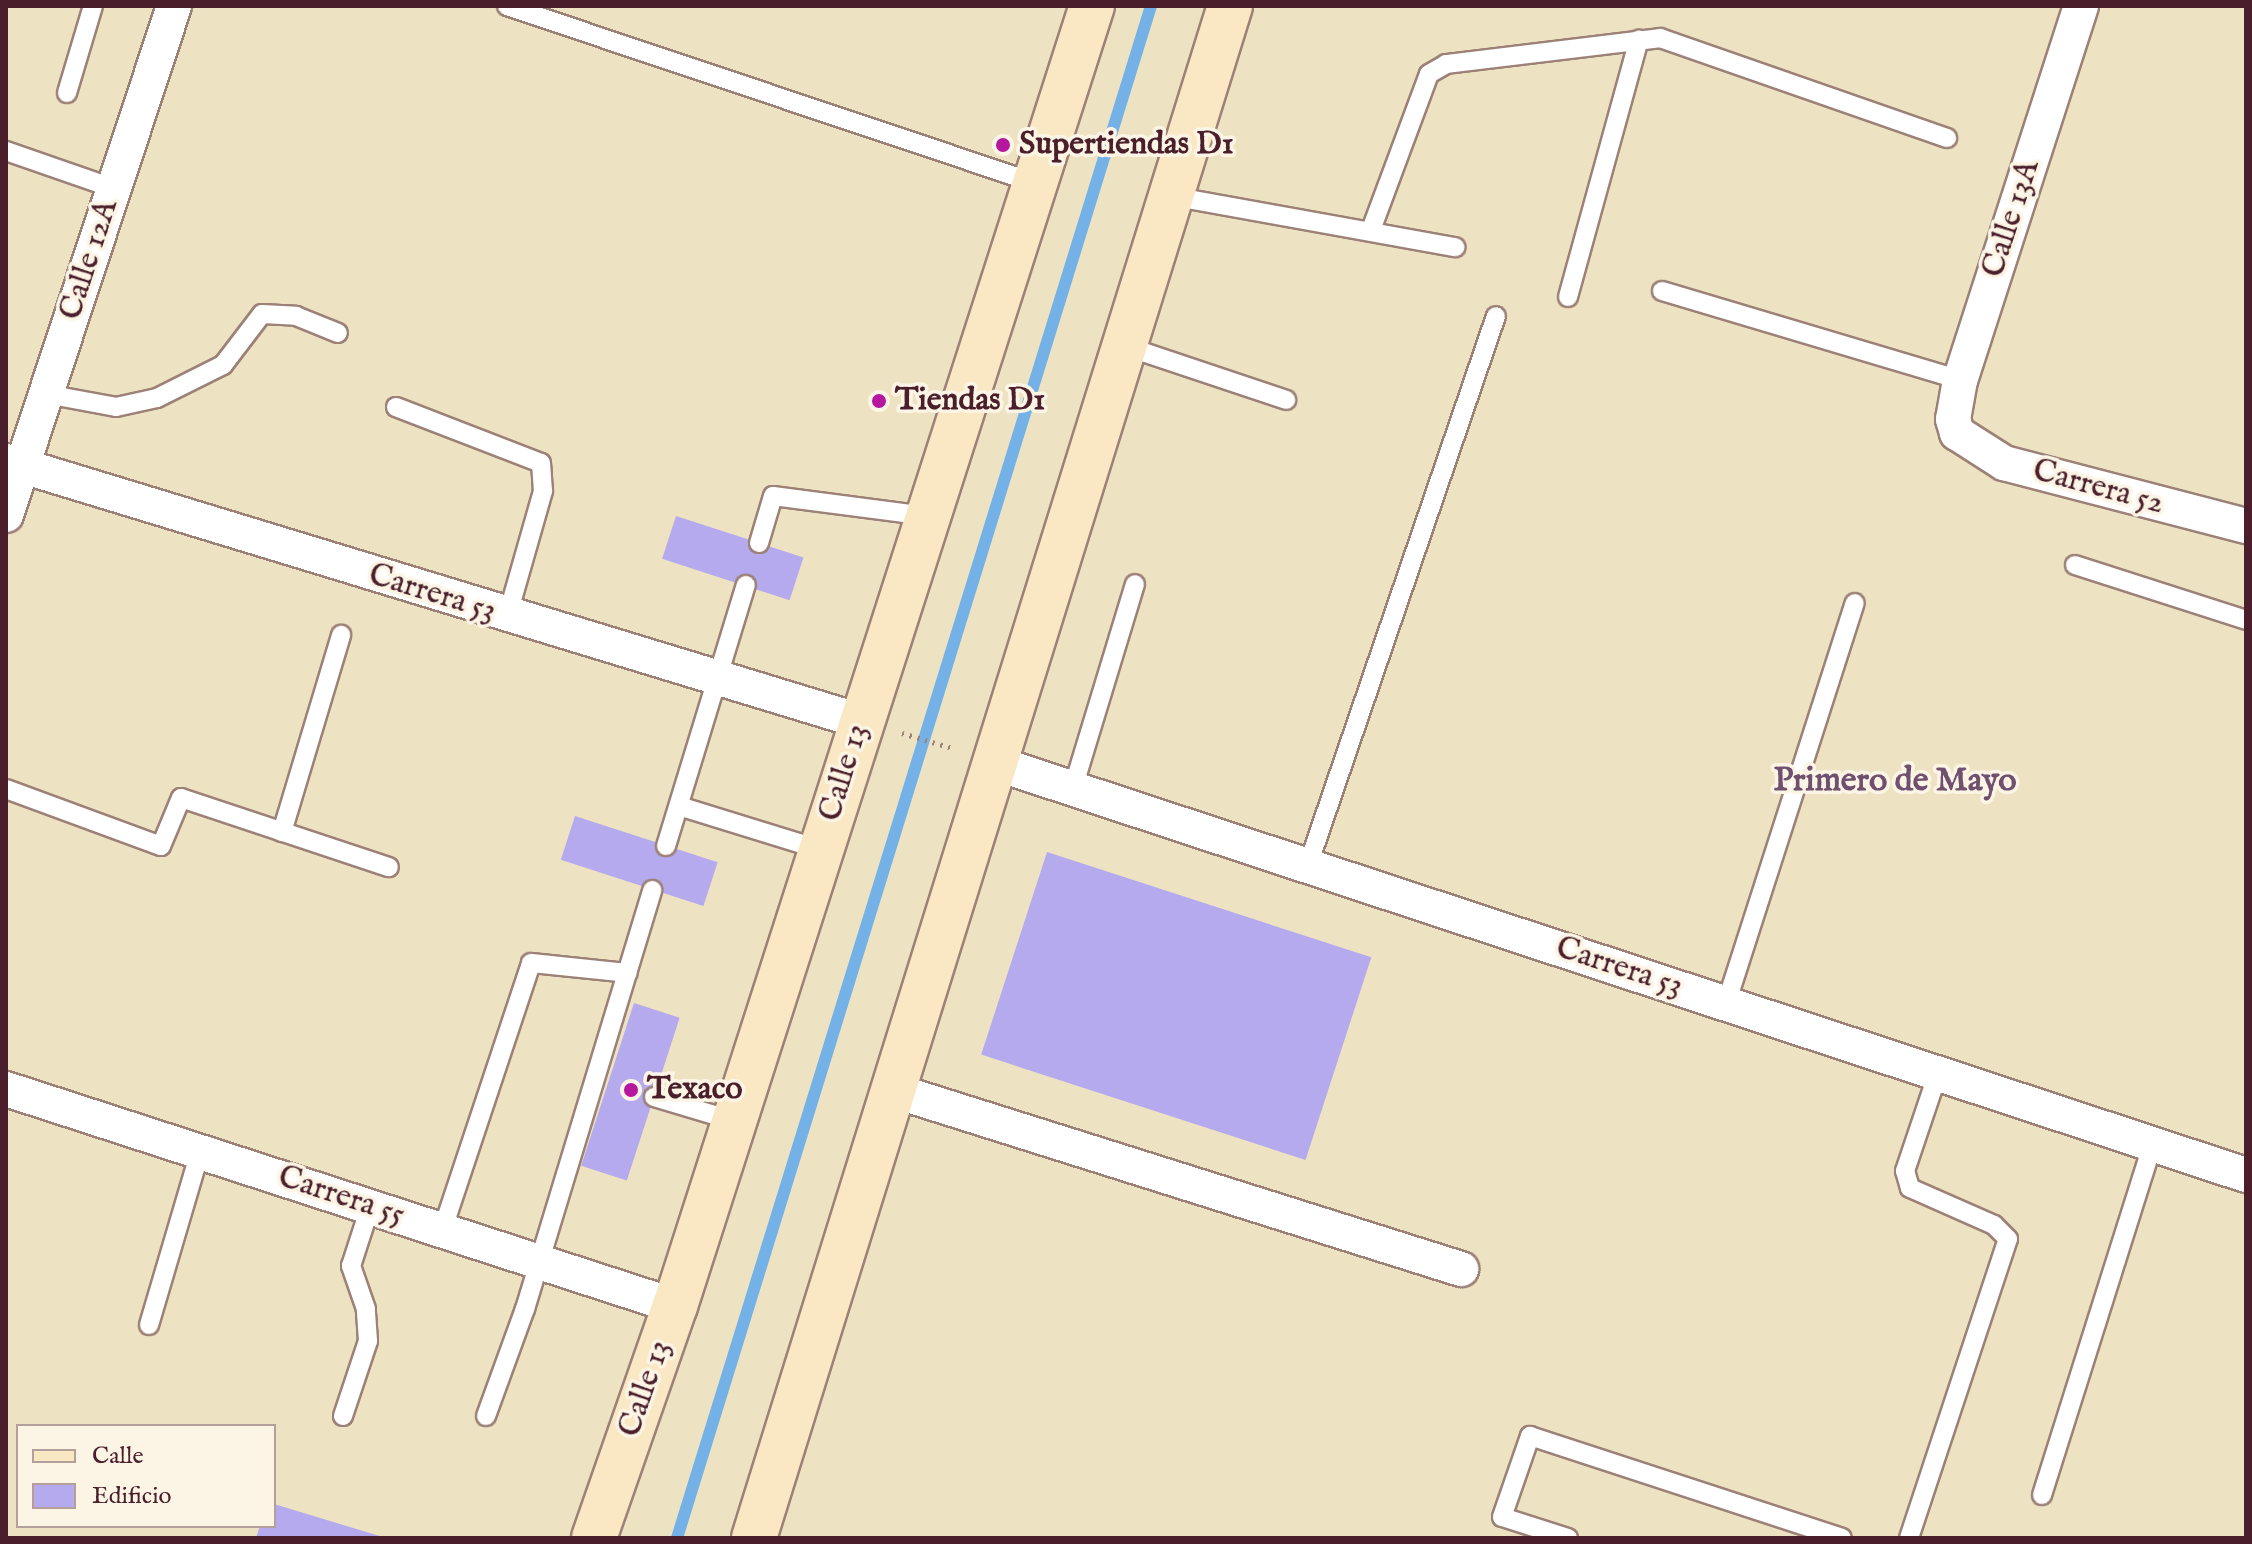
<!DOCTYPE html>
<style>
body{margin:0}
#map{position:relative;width:2252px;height:1544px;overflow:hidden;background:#ede3c3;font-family:"IM FELL English",serif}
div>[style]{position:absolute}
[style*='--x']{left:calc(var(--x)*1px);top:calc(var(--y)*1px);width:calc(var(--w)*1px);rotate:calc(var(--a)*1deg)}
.stream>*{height:12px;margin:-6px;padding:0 6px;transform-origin:6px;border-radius:6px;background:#74b1e6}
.building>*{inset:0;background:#b4aaed;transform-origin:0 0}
.path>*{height:5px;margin-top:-2.5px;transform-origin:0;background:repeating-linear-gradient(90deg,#9c8177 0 2px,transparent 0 8px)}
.roads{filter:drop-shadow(2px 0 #9c8177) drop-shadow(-2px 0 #9c8177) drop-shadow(0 2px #9c8177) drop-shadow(0 -2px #9c8177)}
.service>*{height:18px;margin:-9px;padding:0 9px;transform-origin:9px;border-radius:9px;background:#fff}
.minor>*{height:34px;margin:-17px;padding:0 17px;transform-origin:17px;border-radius:17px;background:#fff}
.secondary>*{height:44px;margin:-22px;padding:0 22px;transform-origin:22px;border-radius:22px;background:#fae7c3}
.dots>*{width:22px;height:22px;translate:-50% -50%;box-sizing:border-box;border:4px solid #fcf5e5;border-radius:50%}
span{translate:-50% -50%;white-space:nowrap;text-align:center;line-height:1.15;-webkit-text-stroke:7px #fcf5e5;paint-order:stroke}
.poi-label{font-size:32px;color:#4a1f2b;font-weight:700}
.left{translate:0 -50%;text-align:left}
.street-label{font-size:32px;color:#4a1f2b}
.neighbourhood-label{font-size:34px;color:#6f506f;font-weight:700}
.frame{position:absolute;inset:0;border:8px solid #4a1f2b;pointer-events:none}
.legend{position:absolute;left:16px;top:1424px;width:260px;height:104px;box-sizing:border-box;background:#fcf5e5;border:2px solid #b59f9b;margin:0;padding:10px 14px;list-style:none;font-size:24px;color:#4a1f2b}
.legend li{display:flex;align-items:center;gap:16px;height:40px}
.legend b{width:40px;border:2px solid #b59f9b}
</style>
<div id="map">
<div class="stream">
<div style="--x:677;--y:1538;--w:1604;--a:-72.81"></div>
</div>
<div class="building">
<div style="left:676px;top:516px;width:134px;height:45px;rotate:18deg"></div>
<div style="left:575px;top:816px;width:150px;height:46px;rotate:18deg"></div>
<div style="left:1047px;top:852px;width:341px;height:213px;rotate:18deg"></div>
<div style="left:634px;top:1003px;width:48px;height:171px;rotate:18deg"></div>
<div style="clip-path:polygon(274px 1504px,383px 1537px,383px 1538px,256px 1538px,260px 1526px,274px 1526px)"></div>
</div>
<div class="path">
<div style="--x:902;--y:733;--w:52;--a:16.7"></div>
</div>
<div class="roads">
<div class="service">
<div style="--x:507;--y:6;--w:557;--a:18.53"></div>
<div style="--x:67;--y:93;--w:91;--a:-73.4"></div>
<div style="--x:6;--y:151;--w:113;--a:19.1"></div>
<div style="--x:1171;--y:196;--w:289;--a:10.2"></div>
<div style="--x:1371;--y:230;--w:166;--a:-69.6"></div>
<div style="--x:1429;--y:74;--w:20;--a:-30"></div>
<div style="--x:1446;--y:64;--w:216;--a:-6.9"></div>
<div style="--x:1660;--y:38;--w:304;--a:19.2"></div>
<div style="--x:1662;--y:291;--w:311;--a:16.6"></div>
<div style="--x:1568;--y:297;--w:267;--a:-74.6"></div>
<div style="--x:1125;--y:346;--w:170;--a:18.5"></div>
<div style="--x:46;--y:394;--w:71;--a:10.5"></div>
<div style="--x:116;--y:407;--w:42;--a:-12.4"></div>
<div style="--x:157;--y:398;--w:74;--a:-26.6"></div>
<div style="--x:223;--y:365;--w:64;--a:-52.6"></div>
<div style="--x:262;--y:314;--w:34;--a:3"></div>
<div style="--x:296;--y:316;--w:45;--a:22"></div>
<div style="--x:396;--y:407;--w:155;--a:21.1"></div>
<div style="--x:541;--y:463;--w:28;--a:86"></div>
<div style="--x:543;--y:491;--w:131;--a:105.9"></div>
<div style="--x:759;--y:543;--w:49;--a:-73.4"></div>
<div style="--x:773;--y:496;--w:156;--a:7.4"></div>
<div style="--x:2075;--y:565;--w:180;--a:17.8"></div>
<div style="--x:1073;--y:788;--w:213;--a:-73.1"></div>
<div style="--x:6;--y:789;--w:165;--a:20.2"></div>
<div style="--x:161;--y:846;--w:52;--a:-67.4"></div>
<div style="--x:181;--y:798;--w:219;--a:18.4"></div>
<div style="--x:679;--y:806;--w:149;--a:17.2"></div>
<div style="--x:282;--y:832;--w:206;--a:-73.3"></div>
<div style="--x:666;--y:846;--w:273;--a:-73"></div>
<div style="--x:1308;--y:865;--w:580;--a:-71.1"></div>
<div style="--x:1726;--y:1004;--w:421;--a:-72.2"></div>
<div style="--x:654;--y:1097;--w:84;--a:16.7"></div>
<div style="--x:442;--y:1231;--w:282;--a:-71.6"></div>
<div style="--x:531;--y:963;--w:97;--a:5.9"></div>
<div style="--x:149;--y:1325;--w:180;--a:-73.6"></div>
<div style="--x:343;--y:1416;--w:79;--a:-71.6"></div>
<div style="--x:368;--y:1341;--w:32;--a:-94"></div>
<div style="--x:366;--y:1309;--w:46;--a:-109.2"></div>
<div style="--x:351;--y:1266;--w:62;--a:-72.1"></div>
<div style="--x:486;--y:1416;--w:114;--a:-70"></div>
<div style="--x:525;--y:1309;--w:438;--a:-73.1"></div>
<div style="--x:2042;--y:1495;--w:368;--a:-72.5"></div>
<div style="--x:1568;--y:1538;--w:69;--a:-162.3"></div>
<div style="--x:1502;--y:1517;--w:86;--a:-70.9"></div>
<div style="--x:1530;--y:1436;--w:328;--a:18.1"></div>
<div style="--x:1909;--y:1538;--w:315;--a:-71.7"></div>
<div style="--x:2008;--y:1239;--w:20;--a:-135"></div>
<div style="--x:1994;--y:1225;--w:92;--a:-156.2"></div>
<div style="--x:1910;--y:1188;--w:18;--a:-106"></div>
<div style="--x:1905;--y:1171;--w:103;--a:-71.4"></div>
</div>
<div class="minor">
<div style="--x:2081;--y:6;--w:393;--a:107.9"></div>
<div style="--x:1960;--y:380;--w:40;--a:100"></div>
<div style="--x:1953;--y:419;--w:15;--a:74"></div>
<div style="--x:1957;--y:433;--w:56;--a:32.6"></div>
<div style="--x:2004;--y:463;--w:250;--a:14.6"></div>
<div style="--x:6;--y:461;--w:893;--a:16.93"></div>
<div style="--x:6;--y:515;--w:536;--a:-71.73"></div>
<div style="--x:992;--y:762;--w:1320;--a:18.23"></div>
<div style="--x:6;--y:1089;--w:703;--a:17.97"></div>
<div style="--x:889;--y:1089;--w:600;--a:17.47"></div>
</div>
<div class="secondary">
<div style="--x:594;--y:1538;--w:246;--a:-70.8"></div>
<div style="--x:675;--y:1306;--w:1365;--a:-72.22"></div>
<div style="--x:754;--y:1538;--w:1604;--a:-72.74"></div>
</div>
</div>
<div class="dots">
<div style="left:1003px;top:145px;background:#b5179e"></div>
<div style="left:879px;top:401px;background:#b5179e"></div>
<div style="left:631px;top:1090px;background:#b5179e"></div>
</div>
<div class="poi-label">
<span class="left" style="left:1019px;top:145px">Supertiendas D1</span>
<span class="left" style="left:895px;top:401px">Tiendas D1</span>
<span class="left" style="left:647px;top:1090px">Texaco</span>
</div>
<div class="street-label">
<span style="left:2012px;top:219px;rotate:-72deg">Calle 13A</span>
<span style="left:90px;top:260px;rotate:-72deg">Calle 12A</span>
<span style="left:2098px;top:488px;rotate:15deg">Carrera 52</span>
<span style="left:432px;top:594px;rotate:17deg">Carrera 53</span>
<span style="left:845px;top:773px;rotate:-73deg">Calle 13</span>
<span style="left:1619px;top:968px;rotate:18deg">Carrera 53</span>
<span style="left:341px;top:1197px;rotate:18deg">Carrera 55</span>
<span style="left:646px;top:1389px;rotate:-71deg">Calle 13</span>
</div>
<div class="neighbourhood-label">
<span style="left:1895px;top:781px">Primero de Mayo</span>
</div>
<div class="frame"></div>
<ul class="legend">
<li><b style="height:10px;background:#fae7c3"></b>Calle</li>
<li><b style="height:22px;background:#b4aaed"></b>Edificio</li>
</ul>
</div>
